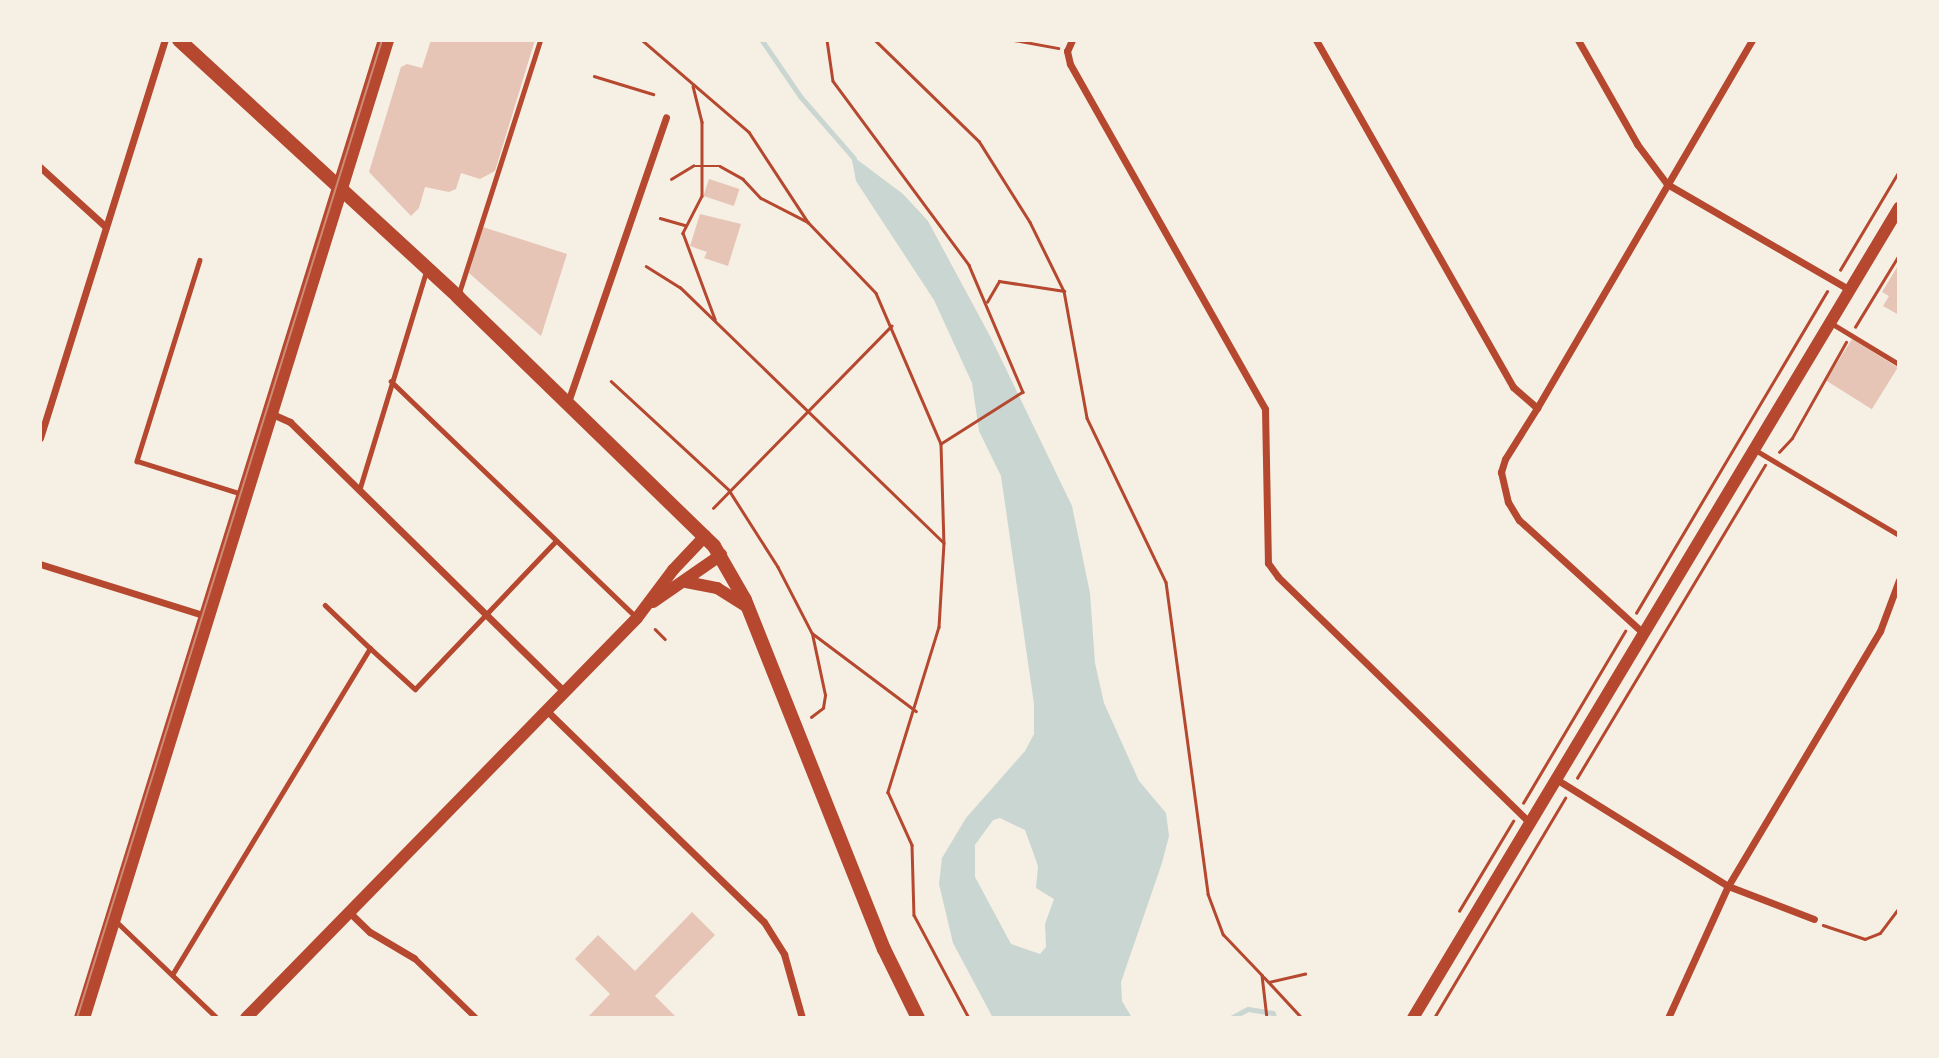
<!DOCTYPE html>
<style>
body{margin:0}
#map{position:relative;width:1939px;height:1058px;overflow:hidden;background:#f6efe4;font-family:Karla,sans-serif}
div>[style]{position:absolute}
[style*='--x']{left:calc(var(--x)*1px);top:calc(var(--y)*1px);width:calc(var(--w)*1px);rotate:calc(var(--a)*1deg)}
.water>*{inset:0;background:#c9d6d2}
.stream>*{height:4.5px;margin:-2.25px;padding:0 2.25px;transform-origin:2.25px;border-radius:2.25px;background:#c9d6d2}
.building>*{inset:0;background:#e6c5b7;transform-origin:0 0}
.path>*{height:2.5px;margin:-1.25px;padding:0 1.25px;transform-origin:1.25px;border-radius:1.25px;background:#b5482f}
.service>*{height:4.5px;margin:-2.25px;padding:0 2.25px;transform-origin:2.25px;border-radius:2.25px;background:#b5482f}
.pedestrian>*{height:6px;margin:-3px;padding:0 3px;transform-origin:3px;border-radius:3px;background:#b5482f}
.minor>*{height:7px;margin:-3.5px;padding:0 3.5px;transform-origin:3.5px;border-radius:3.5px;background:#b5482f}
.tertiary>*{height:12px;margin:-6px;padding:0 6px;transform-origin:6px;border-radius:6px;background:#b5482f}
.secondary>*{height:14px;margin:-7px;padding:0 7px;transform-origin:7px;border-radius:7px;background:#b5482f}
.trunk>*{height:16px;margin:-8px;padding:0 8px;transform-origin:8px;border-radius:8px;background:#b5482f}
.tram>*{height:2px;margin:-1px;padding:0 1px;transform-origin:1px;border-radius:1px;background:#cf8b77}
span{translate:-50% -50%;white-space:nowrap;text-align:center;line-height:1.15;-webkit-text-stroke:5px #f6efe4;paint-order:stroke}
.frame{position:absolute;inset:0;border:42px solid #f6efe4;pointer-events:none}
</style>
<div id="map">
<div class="water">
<div style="clip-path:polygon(evenodd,851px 155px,903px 194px,928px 221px,991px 338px,1072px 506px,1090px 593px,1095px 663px,1104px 703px,1139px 781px,1166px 813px,1169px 836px,1162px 863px,1121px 982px,1122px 1001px,1132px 1018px,993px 1018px,953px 943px,939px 884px,942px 858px,966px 818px,1025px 751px,1034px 734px,1034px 704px,1001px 476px,979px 431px,972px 383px,934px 300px,856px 181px,851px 155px,1000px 818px,1025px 830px,1038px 866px,1036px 888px,1054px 899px,1045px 924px,1046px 947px,1040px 954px,1011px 944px,975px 877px,975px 845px,993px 820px,1000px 818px)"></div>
</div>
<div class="stream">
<div style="--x:762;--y:40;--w:69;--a:55.6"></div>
<div style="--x:801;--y:97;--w:81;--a:49"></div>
<div style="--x:1231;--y:1018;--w:19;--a:-28"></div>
<div style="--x:1248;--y:1009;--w:25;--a:9"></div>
<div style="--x:1273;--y:1013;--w:5;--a:68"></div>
</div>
<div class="building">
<div style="clip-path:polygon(431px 40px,535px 40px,495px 171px,480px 179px,461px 173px,456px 189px,449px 192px,425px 187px,419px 208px,411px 216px,369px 172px,401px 67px,407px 64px,422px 68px)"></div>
<div style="left:709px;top:179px;width:32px;height:18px;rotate:18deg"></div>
<div style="clip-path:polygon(700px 214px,741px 224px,728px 266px,704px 258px,707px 252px,690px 246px)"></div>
<div style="clip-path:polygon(483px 227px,567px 254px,541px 336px,469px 273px)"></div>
<div style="clip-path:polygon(1899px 264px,1899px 315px,1883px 306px,1889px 296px,1882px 292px)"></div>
<div style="left:1852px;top:339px;width:54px;height:49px;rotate:32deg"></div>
<div style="clip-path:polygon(692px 912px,715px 935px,655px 996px,677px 1018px,587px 1018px,610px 994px,575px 959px,598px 935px,635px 971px)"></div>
</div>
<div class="path">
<div style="--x:642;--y:40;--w:141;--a:40.7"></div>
<div style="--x:749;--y:132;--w:108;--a:56.8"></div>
<div style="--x:808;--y:222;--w:98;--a:46.2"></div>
<div style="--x:876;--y:293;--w:164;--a:66.7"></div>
<div style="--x:941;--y:444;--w:99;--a:88.3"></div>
<div style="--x:944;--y:543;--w:84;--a:93.4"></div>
<div style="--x:939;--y:627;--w:173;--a:107.2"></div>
<div style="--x:888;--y:792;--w:58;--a:65.6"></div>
<div style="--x:912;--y:845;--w:70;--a:88.4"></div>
<div style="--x:914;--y:915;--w:117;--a:61.9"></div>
<div style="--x:827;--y:40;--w:41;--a:81.7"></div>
<div style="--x:833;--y:81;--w:229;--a:53.5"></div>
<div style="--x:969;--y:265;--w:138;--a:67"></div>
<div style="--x:1023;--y:392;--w:97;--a:147.6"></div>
<div style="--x:875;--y:40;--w:145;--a:44.2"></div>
<div style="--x:979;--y:141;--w:96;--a:57.8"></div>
<div style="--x:1030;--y:222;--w:77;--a:63.8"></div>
<div style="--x:1064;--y:291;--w:129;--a:79.7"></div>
<div style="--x:1087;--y:418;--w:182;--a:64.3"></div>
<div style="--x:1166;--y:582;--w:315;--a:82.3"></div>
<div style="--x:1208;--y:894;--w:43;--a:69.4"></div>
<div style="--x:1223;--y:934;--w:57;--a:46.4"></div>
<div style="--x:1262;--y:975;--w:43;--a:83.4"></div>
<div style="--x:1014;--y:40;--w:45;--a:10.3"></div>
<div style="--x:594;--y:76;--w:62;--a:17"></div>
<div style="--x:693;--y:86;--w:37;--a:76"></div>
<div style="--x:702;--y:122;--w:74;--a:90"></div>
<div style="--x:702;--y:196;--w:42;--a:117.2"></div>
<div style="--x:683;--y:233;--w:92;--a:69.6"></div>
<div style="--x:671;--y:179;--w:26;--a:-31"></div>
<div style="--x:693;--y:166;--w:27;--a:0"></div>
<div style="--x:720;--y:166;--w:26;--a:29"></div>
<div style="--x:743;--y:179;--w:26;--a:47"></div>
<div style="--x:761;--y:198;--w:53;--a:27.1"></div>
<div style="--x:660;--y:218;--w:26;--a:16"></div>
<div style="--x:646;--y:266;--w:40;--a:32"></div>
<div style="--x:680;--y:287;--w:366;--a:44.1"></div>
<div style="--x:1840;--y:270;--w:115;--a:-59.2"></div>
<div style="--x:987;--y:302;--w:24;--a:-60"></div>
<div style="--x:999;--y:281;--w:66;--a:8.7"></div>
<div style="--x:1855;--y:327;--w:84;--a:-58.6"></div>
<div style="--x:611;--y:381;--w:161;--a:42.7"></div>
<div style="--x:729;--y:490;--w:91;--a:57.5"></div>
<div style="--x:778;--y:567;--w:74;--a:62.7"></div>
<div style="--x:812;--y:633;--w:130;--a:36.9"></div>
<div style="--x:1779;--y:452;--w:19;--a:-47"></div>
<div style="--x:1792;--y:438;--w:110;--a:-60.6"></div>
<div style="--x:713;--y:508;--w:255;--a:-45.6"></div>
<div style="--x:1636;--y:613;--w:374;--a:-59.3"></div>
<div style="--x:655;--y:629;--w:14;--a:45"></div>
<div style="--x:811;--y:717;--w:15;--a:-37"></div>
<div style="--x:823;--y:708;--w:13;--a:-81"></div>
<div style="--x:825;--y:695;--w:62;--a:-102"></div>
<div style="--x:1577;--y:778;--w:365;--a:-59"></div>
<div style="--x:1523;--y:803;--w:200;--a:-59.3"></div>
<div style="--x:1459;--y:911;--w:105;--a:-59"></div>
<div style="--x:1823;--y:925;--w:44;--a:18.4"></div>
<div style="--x:1865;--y:939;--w:16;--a:-22"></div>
<div style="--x:1880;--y:933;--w:31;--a:-53"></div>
<div style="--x:1264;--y:977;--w:56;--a:47.2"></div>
<div style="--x:1269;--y:982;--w:37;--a:-13"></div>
<div style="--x:1434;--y:1018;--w:256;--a:-59.2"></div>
</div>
<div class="service">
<div style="--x:200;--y:260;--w:211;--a:107.4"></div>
<div style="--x:137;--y:461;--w:110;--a:17.4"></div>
<div style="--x:459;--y:293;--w:266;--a:-72.2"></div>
<div style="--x:1831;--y:323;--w:79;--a:31.1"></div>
<div style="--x:391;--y:381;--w:339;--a:43.9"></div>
<div style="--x:1757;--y:451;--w:165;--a:30.6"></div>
<div style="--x:359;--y:491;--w:229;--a:-73"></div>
<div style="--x:325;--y:605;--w:62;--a:43.7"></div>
<div style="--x:116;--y:921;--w:140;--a:43.8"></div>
<div style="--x:172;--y:975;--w:382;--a:-58.8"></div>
<div style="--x:370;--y:648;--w:61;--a:42.3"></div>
<div style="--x:415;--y:689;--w:204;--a:-46.4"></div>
</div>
<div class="pedestrian">
<div style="--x:414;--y:958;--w:86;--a:44.1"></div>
</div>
<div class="minor">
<div style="--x:1072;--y:40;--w:12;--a:114"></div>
<div style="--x:1067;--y:51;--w:13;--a:77"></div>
<div style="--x:1070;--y:64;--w:396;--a:60.5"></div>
<div style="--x:1265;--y:409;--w:154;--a:88.9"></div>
<div style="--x:1268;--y:563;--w:17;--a:54"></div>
<div style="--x:1278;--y:577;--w:352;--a:44.3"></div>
<div style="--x:1316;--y:40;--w:399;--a:60.4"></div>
<div style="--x:1513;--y:387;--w:32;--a:41"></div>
<div style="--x:1537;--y:408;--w:60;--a:122.1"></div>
<div style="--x:1505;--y:459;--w:14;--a:107"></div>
<div style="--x:1501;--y:472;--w:31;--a:77"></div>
<div style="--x:1508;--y:502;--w:21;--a:59"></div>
<div style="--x:1519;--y:520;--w:168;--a:42.3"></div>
<div style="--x:1578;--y:40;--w:120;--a:60.4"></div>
<div style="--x:1637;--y:144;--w:50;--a:53.1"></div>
<div style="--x:1667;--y:184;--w:211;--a:30.1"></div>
<div style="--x:40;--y:167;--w:89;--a:42.3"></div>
<div style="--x:568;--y:402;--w:301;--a:-71"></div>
<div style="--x:1537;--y:408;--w:426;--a:-59.7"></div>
<div style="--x:270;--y:413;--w:22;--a:24"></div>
<div style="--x:290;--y:422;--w:383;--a:44.5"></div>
<div style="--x:40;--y:438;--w:417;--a:-72.6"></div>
<div style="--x:40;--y:564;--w:174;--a:17.4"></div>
<div style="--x:545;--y:709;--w:305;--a:44.2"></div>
<div style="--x:764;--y:922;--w:38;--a:58"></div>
<div style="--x:784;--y:954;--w:66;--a:74.3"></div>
<div style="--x:1556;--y:779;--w:203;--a:31.9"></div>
<div style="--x:1728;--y:886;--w:92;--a:21"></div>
<div style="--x:349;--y:912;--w:29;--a:44"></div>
<div style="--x:370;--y:932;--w:51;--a:30.6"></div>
<div style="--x:1668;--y:1018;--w:145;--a:-65.6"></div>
<div style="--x:1728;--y:886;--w:297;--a:-59.2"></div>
<div style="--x:1880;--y:631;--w:54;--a:-69.6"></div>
</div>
<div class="tertiary">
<div style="--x:686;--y:582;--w:32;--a:11"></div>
<div style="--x:717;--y:588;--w:36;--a:32"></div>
<div style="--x:653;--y:602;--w:83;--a:-34.7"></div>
<div style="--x:246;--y:1018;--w:559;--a:-45.65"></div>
<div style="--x:637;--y:618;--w:60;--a:-53.1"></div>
<div style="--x:673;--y:570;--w:47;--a:-46.7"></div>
<div style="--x:1413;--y:1018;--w:945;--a:-59.04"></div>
</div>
<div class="secondary">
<div style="--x:179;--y:40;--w:379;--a:42.6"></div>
<div style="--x:458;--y:297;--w:357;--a:44.2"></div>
<div style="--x:714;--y:546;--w:62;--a:60.1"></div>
<div style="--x:745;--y:600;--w:376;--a:68.3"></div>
<div style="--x:884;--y:949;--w:77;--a:63.8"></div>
</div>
<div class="trunk">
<div style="--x:82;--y:1018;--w:1024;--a:-72.73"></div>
</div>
<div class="tram">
<div style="--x:77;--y:1018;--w:1024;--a:-72.68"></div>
</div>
<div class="frame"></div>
</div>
